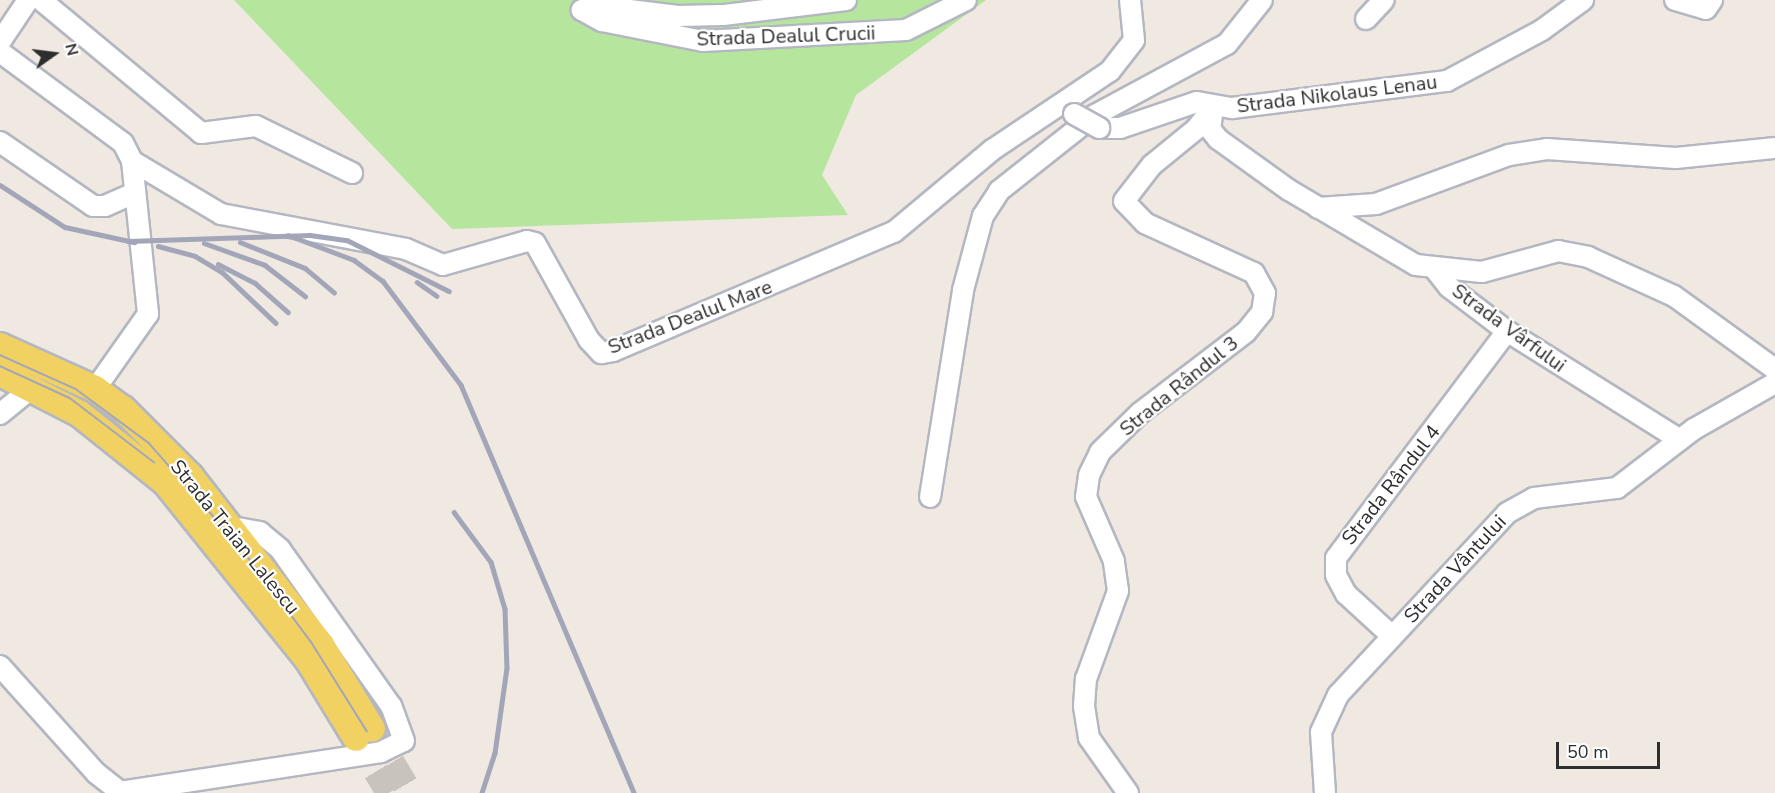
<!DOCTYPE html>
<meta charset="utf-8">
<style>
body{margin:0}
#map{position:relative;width:1775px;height:793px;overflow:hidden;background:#efe9e1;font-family:"Nunito Sans",sans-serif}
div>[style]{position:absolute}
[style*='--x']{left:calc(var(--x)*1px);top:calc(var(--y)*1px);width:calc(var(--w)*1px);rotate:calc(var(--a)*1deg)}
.green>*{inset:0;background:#b6e59e}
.major-tunnel>*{height:26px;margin-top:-13px;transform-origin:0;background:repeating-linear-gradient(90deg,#c8c4bd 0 26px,transparent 0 39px)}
.roads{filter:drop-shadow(2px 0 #b4b7c1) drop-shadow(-2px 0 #b4b7c1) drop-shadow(0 2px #b4b7c1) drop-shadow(0 -2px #b4b7c1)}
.minor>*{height:20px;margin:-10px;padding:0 10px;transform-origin:10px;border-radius:10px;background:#fff}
.major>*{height:26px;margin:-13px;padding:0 13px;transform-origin:13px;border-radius:13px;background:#f2d163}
.tram>*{height:1.5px;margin:-0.75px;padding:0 0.75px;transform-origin:0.75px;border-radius:0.75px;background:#a3a6b8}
.rail>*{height:4.5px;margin:-2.25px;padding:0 2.25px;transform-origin:2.25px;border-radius:2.25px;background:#a3a6b8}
.bridges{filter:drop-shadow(2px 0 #b4b7c1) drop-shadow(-2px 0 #b4b7c1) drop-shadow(0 2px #b4b7c1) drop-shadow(0 -2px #b4b7c1)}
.minor-bridge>*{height:20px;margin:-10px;padding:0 10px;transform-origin:10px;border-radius:10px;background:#fff}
span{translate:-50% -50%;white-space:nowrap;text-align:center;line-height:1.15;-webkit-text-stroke:4.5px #fff;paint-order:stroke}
.street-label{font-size:20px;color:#2e2e2e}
.north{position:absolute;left:24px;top:24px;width:60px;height:60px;-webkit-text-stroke:4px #fff;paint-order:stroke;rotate:76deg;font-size:16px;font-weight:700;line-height:24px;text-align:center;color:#2e2e2e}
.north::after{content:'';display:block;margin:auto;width:21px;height:27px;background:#2e2e2e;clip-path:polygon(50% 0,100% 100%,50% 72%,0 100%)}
.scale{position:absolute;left:1556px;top:742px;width:104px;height:27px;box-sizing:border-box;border:3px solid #2e2e2e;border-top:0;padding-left:8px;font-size:18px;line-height:21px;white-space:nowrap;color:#2e2e2e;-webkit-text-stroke:4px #fff;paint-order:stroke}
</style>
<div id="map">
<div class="green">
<div style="clip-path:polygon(234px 0,986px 0,856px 95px,822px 175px,848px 215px,452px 229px)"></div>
</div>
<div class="major-tunnel">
<div style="--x:372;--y:729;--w:74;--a:59.3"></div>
<div style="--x:356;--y:738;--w:64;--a:59"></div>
</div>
<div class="roads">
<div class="minor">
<div style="--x:41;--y:0;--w:208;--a:39.7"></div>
<div style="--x:201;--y:133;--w:55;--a:-7.3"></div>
<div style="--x:256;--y:126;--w:107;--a:26.1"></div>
<div style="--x:846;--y:0;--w:124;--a:173"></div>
<div style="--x:723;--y:15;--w:45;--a:178.7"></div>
<div style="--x:678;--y:16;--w:82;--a:-173"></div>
<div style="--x:597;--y:6;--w:16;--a:165"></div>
<div style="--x:582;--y:10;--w:23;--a:29"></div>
<div style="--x:602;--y:21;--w:103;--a:11.2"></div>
<div style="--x:703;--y:41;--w:203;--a:-3.1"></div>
<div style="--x:906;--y:30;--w:67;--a:-26.6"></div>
<div style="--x:1675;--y:0;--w:32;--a:16"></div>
<div style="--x:1706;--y:9;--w:11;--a:-56"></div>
<div style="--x:1366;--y:19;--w:26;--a:-47"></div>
<div style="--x:0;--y:42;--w:50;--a:-56.3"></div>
<div style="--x:0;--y:52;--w:153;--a:36.5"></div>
<div style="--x:123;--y:143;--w:20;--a:63"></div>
<div style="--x:132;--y:161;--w:154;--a:84"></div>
<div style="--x:148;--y:314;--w:92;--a:125.2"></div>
<div style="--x:1213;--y:108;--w:21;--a:98"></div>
<div style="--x:1210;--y:129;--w:13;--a:51"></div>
<div style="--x:1218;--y:139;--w:87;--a:35.7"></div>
<div style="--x:1289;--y:190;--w:147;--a:30.6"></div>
<div style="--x:1416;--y:265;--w:66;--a:6.1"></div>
<div style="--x:1482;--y:272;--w:79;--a:-15.4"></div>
<div style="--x:1558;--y:251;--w:31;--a:11"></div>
<div style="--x:1588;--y:257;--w:94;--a:24.4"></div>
<div style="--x:1674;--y:296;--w:125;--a:35.9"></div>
<div style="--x:1099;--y:128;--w:21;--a:0"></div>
<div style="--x:1120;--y:128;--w:81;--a:-18.7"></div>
<div style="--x:1197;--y:102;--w:36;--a:10"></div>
<div style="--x:1232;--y:108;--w:217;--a:-7.2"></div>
<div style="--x:1447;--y:81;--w:108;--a:-28.2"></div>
<div style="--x:1542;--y:30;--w:51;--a:-36.2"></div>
<div style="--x:0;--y:142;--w:113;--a:34.5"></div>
<div style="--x:93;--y:206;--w:12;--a:0"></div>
<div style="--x:105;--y:206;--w:30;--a:-24"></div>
<div style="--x:132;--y:161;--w:104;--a:30.8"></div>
<div style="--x:221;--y:214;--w:188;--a:10.7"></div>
<div style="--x:406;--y:249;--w:40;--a:23.4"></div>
<div style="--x:443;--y:265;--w:87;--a:-15.9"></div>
<div style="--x:527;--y:241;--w:8;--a:14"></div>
<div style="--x:535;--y:243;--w:111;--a:60.9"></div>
<div style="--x:589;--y:340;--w:18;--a:47"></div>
<div style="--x:601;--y:353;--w:12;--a:-9"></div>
<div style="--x:613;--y:351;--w:305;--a:-23"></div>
<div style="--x:894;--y:232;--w:128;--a:-39.9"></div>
<div style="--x:992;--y:150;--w:142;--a:-33.8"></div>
<div style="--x:1110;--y:71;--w:39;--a:-52"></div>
<div style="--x:1134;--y:40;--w:40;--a:-95.7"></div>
<div style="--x:1318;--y:208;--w:58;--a:-3.9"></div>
<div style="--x:1376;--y:204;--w:142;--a:-20.2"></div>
<div style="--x:1509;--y:155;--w:38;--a:-9"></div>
<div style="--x:1547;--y:149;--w:129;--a:4"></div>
<div style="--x:1676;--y:158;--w:100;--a:-5.8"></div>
<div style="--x:1434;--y:268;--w:24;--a:52"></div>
<div style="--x:1449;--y:287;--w:73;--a:37.2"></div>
<div style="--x:1507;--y:331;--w:204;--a:32.2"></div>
<div style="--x:0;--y:414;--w:43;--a:-39.3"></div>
<div style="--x:930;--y:497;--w:210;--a:-80.9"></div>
<div style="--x:963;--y:290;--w:77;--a:-74.9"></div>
<div style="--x:983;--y:216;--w:30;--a:-57"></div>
<div style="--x:999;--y:191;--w:122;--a:-38.4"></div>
<div style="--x:1095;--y:115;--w:150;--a:-28.3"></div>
<div style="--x:1227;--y:44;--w:56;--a:-51.5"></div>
<div style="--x:1392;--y:636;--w:62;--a:-137.6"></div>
<div style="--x:1346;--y:594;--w:21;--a:-118"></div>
<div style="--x:1336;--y:575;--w:17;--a:-90"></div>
<div style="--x:1336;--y:558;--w:284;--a:-53"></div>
<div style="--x:0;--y:666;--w:144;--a:48.1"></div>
<div style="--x:96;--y:773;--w:31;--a:38"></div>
<div style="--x:120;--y:792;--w:264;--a:-8.7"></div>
<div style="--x:381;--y:752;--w:25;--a:-26"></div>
<div style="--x:404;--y:741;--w:37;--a:-110"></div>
<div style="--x:391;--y:706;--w:192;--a:-125.3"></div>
<div style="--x:280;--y:549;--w:26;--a:-140"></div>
<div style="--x:260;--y:532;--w:28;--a:-170"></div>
<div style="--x:1128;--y:793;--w:67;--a:-125.3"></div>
<div style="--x:1089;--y:738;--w:32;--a:-99"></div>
<div style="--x:1084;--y:706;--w:27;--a:-86"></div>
<div style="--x:1086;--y:679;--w:94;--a:-70"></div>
<div style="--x:1118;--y:591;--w:30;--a:-98"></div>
<div style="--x:1114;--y:561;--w:70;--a:-113.6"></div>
<div style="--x:1086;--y:497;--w:22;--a:-82"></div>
<div style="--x:1089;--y:475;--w:25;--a:-64"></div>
<div style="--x:1100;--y:452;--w:56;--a:-44.3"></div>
<div style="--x:1140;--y:413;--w:133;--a:-37.4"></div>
<div style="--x:1246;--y:332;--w:26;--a:-51"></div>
<div style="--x:1262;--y:312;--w:19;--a:-81"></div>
<div style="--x:1265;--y:293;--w:23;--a:-119"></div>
<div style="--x:1254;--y:273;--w:120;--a:-155.4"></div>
<div style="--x:1145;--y:223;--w:30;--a:-134"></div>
<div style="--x:1124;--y:201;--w:46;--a:-52.1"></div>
<div style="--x:1152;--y:165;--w:57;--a:-39.3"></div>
<div style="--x:1196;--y:129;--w:27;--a:-51"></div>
<div style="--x:1325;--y:793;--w:61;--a:-93.8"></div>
<div style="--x:1321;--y:732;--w:41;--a:-65.3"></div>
<div style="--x:1338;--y:695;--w:248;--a:-47.1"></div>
<div style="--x:1507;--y:513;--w:31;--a:-29"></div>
<div style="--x:1534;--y:498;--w:84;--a:-6.9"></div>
<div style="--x:1617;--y:488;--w:97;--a:-37.5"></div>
<div style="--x:1694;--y:429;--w:93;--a:-29.6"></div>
</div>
<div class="major">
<div style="--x:0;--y:346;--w:104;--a:24.4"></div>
<div style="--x:95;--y:389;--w:34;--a:36"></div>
<div style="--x:123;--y:409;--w:95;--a:45"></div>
<div style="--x:190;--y:476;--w:214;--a:52.2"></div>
<div style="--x:321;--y:645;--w:98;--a:58.7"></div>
<div style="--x:0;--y:373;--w:90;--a:27.1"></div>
<div style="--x:80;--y:414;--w:110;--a:38.7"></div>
<div style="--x:166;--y:483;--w:228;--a:51.2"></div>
<div style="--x:309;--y:661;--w:90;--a:58.6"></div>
</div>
</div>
<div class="tram">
<div style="--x:0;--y:355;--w:83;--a:24.1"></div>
<div style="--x:76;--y:389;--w:91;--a:36.5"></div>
<div style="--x:149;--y:443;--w:141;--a:48.7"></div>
<div style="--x:242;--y:549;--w:117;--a:53.3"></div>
<div style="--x:312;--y:643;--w:104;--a:58"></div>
<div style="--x:0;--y:366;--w:77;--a:24.6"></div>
<div style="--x:70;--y:398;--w:106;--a:37.3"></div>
</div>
<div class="rail">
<div style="--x:0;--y:185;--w:77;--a:32.9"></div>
<div style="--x:65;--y:227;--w:71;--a:12.3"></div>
<div style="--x:288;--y:235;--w:71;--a:20.7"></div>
<div style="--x:354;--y:260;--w:36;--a:36"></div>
<div style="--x:383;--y:281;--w:130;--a:53.1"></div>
<div style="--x:461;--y:385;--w:443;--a:67"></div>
<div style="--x:128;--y:241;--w:182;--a:-1.9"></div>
<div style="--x:310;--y:235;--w:37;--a:8"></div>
<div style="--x:347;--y:240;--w:114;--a:26.6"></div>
<div style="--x:240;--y:242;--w:70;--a:21.8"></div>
<div style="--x:305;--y:268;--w:38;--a:40"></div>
<div style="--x:204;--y:243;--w:65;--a:19.8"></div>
<div style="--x:265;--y:265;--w:51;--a:37.8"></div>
<div style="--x:158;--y:246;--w:38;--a:15"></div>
<div style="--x:195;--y:256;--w:31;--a:31"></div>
<div style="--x:222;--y:272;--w:74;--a:43.4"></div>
<div style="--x:218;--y:264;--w:42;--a:27.2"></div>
<div style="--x:255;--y:283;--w:44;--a:41.3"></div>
<div style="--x:417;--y:282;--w:24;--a:35"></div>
<div style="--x:454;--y:512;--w:62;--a:53.5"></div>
<div style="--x:491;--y:562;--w:49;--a:73.4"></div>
<div style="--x:505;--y:609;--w:59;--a:88.1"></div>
<div style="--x:507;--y:668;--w:86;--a:98"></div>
<div style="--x:495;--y:753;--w:42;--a:108"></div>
</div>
<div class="bridges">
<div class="minor-bridge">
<div style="--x:1074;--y:114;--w:29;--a:29"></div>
</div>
</div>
<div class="street-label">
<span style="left:786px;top:36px;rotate:-2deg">Strada Dealul Crucii</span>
<span style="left:1337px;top:94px;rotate:-7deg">Strada Nikolaus Lenau</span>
<span style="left:690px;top:317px;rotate:-21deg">Strada Dealul Mare</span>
<span style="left:1509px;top:328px;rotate:36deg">Strada Vârfului</span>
<span style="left:1179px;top:386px;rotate:-39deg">Strada Rândul 3</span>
<span style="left:1391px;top:485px;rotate:-52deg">Strada Rândul 4</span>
<span style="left:235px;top:537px;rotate:51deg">Strada Traian Lalescu</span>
<span style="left:1455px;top:569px;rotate:-47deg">Strada Vântului</span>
</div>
<div class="north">N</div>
<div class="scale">50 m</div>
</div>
